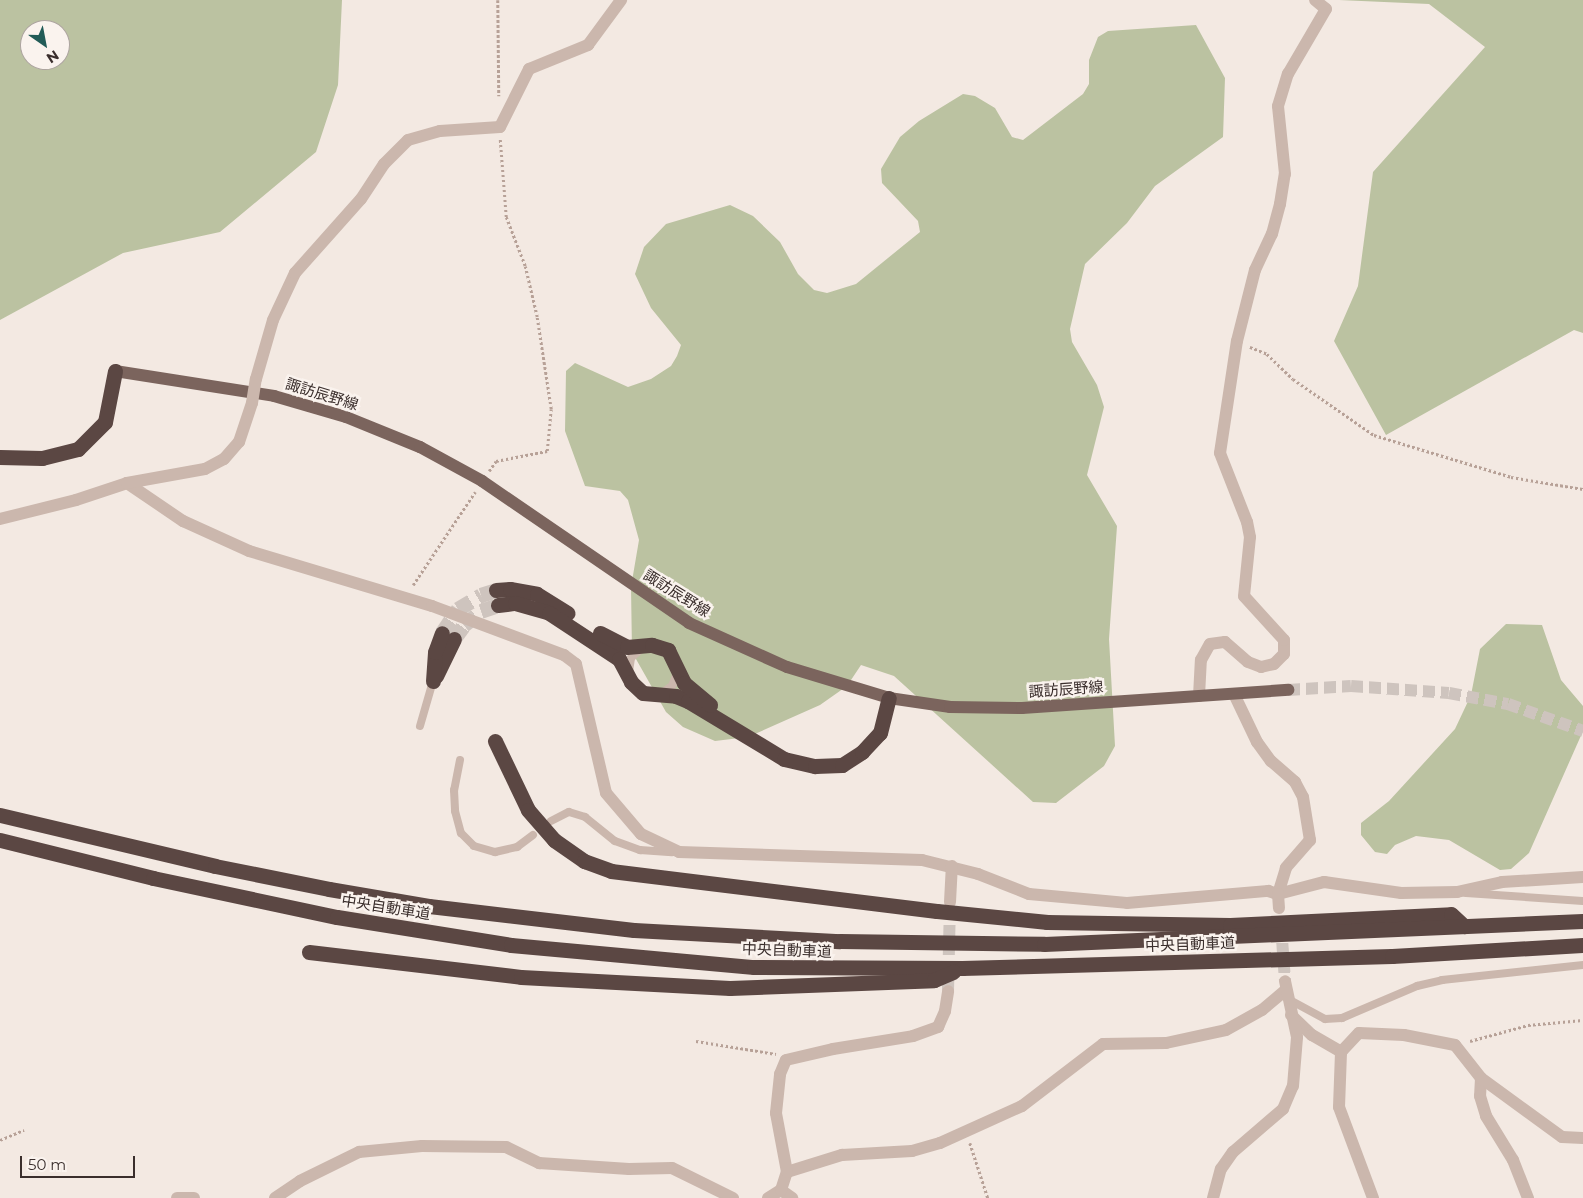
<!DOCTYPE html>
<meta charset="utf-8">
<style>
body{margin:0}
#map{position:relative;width:1583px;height:1198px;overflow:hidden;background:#f3e9e2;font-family:Montserrat,"Noto Sans JP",sans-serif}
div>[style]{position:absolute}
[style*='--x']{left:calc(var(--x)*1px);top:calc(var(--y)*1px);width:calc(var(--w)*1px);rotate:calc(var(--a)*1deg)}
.green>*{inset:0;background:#bbc2a1}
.minor-tunnel>*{height:12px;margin-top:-6px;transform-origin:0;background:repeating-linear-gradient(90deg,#cec4be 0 12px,transparent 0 18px)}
.primary-tunnel>*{height:12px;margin-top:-6px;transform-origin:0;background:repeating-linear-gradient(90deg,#cec4be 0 12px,transparent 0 18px)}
.motorway-tunnel>*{height:15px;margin-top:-7.5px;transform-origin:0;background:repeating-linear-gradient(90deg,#cec4be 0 15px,transparent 0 23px)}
.path>*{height:2.5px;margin-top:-1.25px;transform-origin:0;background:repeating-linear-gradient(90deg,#b7a197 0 2.5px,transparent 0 5px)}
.service>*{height:8px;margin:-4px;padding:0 4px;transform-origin:4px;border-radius:4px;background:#cbb7ad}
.minor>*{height:12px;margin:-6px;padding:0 6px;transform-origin:6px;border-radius:6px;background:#cbb7ad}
.primary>*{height:12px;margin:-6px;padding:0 6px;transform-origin:6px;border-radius:6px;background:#7b645d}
.motorway>*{height:15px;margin:-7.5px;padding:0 7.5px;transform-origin:7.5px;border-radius:7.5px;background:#5b4743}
.minor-bridge>*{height:12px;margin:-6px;padding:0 6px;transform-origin:6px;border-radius:6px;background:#cbb7ad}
span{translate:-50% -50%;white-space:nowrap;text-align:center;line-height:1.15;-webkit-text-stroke:5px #faf3ee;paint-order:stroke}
.street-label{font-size:15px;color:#3a2e2c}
.north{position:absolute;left:20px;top:20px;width:50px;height:50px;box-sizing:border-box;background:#faf3ee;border:1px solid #ada4a0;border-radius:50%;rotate:147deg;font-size:14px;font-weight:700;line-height:20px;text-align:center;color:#3a2e2c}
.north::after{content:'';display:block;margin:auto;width:18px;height:22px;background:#225b57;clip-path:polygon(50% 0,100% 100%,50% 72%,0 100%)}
.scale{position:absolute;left:20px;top:1156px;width:115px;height:22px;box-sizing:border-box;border:2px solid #3a2e2c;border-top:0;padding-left:6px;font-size:15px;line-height:18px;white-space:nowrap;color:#3a2e2c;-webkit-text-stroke:4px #faf3ee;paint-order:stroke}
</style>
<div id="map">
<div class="green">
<div style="clip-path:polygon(evenodd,0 0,342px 0,338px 85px,316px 152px,220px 232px,123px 253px,0 320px,0 0,30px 30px,60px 30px,60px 60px,30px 60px,30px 30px)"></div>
<div style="clip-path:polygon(1339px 0,1583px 0,1583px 333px,1574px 330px,1386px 435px,1334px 341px,1358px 286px,1373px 172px,1485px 47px,1429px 4px)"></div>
<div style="clip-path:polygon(1196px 25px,1225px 78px,1223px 137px,1155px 186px,1127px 223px,1085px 264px,1070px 329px,1072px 342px,1097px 385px,1104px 407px,1087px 475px,1117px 526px,1109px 639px,1115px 746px,1104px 766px,1056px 803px,1033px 802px,894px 676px,861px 665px,847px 686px,820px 705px,748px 737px,715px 741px,683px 727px,666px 712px,632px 652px,631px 587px,639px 540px,628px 500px,620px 491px,585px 486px,565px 431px,566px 371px,575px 363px,628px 387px,651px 379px,671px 366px,677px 356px,681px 345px,651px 308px,635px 274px,644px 247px,666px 224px,730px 205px,753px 216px,780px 242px,798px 274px,814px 290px,827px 293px,856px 284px,920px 232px,918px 221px,882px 183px,881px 169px,900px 137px,919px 121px,963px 94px,975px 96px,995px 108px,1012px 137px,1023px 140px,1083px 94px,1089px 84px,1089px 60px,1098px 37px,1108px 31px)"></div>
<div style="clip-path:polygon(1506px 624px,1542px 625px,1561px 680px,1583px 706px,1583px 731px,1529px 853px,1511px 869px,1500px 870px,1449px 840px,1416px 836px,1395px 845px,1387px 854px,1375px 852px,1361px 835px,1361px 823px,1389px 801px,1455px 729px,1471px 695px,1480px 649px)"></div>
</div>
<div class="minor-tunnel">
<div style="--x:1281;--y:925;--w:56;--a:85.9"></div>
<div style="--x:948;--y:991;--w:89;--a:-88.7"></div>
</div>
<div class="primary-tunnel">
<div style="--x:1288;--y:690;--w:63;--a:-3.6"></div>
<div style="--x:1351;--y:686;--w:98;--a:4.1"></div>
<div style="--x:1449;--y:693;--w:60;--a:10.6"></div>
<div style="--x:1508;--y:704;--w:80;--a:19.8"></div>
</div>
<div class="motorway-tunnel">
<div style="--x:442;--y:633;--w:29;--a:-56"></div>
<div style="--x:458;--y:609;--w:27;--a:-31"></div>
<div style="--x:481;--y:595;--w:16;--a:-18"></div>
<div style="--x:454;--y:639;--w:17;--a:-54"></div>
<div style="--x:464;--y:625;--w:22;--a:-39"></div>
<div style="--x:481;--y:611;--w:18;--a:-19"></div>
</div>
<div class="path">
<div style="--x:498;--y:0;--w:96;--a:89.4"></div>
<div style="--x:1250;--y:347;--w:18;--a:22"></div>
<div style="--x:1267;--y:354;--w:36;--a:44"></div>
<div style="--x:1293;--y:379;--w:98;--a:34.7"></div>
<div style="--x:1374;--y:435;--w:143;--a:17"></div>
<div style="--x:1511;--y:477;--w:73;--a:9.5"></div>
<div style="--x:489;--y:471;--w:12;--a:-55"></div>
<div style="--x:496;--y:461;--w:52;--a:-11.1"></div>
<div style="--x:547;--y:451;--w:42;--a:-84.6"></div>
<div style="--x:551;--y:409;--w:93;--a:-98.7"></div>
<div style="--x:537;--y:317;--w:52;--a:-103.2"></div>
<div style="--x:525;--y:266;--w:53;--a:-111.2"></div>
<div style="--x:506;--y:217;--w:78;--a:-94.4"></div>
<div style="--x:413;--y:585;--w:112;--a:-56.3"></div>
<div style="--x:696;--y:1041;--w:81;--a:9.2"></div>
<div style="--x:1470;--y:1041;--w:60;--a:-15.4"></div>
<div style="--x:1528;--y:1025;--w:55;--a:-5.2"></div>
<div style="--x:0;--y:1140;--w:26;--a:-23"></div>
<div style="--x:970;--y:1143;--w:58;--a:71.9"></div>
</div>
<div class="service">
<div style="--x:629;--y:672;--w:14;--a:-82"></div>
<div style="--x:631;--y:658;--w:13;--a:-42"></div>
<div style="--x:663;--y:692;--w:11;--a:-34"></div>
<div style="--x:672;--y:686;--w:14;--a:-69"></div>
<div style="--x:420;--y:726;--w:47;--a:-73.9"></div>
<div style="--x:460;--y:760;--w:31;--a:101"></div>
<div style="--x:454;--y:790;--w:21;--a:87"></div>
<div style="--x:455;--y:811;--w:23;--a:75"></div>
<div style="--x:461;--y:833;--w:18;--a:45"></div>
<div style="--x:474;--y:846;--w:22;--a:16"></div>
<div style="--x:495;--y:852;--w:23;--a:-13"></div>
<div style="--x:517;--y:847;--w:20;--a:-37"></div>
<div style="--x:551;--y:821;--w:20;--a:-27"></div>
<div style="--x:569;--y:812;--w:17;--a:17"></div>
<div style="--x:585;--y:817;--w:38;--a:39"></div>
<div style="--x:615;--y:841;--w:27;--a:20"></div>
<div style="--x:640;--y:850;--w:32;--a:4"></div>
<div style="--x:1466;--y:893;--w:117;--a:3.9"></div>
<div style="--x:1288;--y:999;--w:42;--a:28.4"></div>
<div style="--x:1325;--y:1019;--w:17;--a:-3"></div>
<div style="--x:1342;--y:1018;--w:82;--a:-23.1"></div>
<div style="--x:1417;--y:986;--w:26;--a:-13"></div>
<div style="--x:1442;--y:980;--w:142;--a:-6.1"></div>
</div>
<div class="minor">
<div style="--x:256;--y:379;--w:61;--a:-73.9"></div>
<div style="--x:273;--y:320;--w:52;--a:-64.9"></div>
<div style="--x:295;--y:273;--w:99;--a:-48.3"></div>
<div style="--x:361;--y:199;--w:42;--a:-56.7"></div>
<div style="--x:384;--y:164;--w:34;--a:-45"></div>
<div style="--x:408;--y:140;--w:33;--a:-16"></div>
<div style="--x:440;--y:131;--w:60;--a:-3.8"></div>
<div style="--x:500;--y:127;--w:65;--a:-63.4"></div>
<div style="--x:529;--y:69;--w:64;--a:-22.1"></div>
<div style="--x:588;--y:45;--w:56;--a:-53.7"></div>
<div style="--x:127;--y:483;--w:68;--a:34.2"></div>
<div style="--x:183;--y:521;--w:72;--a:24.4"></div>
<div style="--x:249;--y:551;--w:191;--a:16.7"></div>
<div style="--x:432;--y:606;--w:141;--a:20.4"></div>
<div style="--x:564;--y:655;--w:15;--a:37"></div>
<div style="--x:576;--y:664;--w:132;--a:76.9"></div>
<div style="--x:606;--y:793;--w:54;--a:49.5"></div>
<div style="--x:641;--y:834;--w:42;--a:25.3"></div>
<div style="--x:679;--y:852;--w:243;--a:1.9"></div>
<div style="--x:922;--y:860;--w:58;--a:14"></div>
<div style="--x:978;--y:874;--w:55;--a:21.4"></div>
<div style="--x:1029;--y:894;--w:98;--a:5.2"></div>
<div style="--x:1127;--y:903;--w:142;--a:-4.9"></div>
<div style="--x:1268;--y:891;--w:10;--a:17"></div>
<div style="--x:1278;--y:894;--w:48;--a:-14.6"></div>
<div style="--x:1324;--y:882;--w:78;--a:8.1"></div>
<div style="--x:1401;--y:893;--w:56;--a:-1"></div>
<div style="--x:1457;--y:892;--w:46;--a:-12.5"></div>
<div style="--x:1502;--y:882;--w:81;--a:-3.5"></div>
<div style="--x:0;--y:519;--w:78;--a:-14"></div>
<div style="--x:76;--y:500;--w:54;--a:-18.4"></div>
<div style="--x:127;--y:483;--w:79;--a:-10.2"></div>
<div style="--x:205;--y:469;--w:21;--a:-28"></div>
<div style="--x:224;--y:459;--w:23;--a:-49"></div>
<div style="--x:239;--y:442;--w:41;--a:-71.6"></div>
<div style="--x:1234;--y:694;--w:53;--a:64.4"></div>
<div style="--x:1257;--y:742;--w:24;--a:54"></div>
<div style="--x:1271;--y:761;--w:32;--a:41"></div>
<div style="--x:1295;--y:782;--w:17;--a:62"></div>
<div style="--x:1303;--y:797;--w:44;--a:80.8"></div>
<div style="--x:1310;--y:840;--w:37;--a:131"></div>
<div style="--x:1286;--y:868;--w:27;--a:107"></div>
<div style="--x:1278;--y:894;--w:14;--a:86"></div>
<div style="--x:1199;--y:696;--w:36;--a:-87"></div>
<div style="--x:1201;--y:660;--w:18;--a:-61"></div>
<div style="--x:1210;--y:644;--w:15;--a:-8"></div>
<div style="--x:1225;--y:642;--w:30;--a:41"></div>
<div style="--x:1248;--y:662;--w:14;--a:21"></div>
<div style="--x:1261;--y:667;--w:13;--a:-13"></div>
<div style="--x:1274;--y:664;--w:14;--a:-45"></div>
<div style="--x:1284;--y:654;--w:14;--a:-90"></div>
<div style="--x:1284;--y:640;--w:59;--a:-132.3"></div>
<div style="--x:1244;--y:596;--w:59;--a:-84.2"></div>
<div style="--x:1250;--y:537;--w:15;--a:-101"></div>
<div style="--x:1247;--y:522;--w:74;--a:-111.4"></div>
<div style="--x:1220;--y:453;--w:113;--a:-81.4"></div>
<div style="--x:1237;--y:341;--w:73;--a:-75.8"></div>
<div style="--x:1255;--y:270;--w:40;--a:-65"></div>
<div style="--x:1272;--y:234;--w:31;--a:-75"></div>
<div style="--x:1280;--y:204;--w:30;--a:-81"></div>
<div style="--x:1285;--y:174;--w:68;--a:-95.9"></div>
<div style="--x:1278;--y:106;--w:34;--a:-73"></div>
<div style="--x:1288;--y:74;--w:75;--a:-59.7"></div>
<div style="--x:1326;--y:9;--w:14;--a:-141"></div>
<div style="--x:950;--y:902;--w:36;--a:-87"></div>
<div style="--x:1291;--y:1015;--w:29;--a:44"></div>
<div style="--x:1312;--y:1035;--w:34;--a:30"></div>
<div style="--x:1481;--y:1078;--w:18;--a:93"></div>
<div style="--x:1480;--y:1096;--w:21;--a:73"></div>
<div style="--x:1486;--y:1116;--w:52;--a:58.5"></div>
<div style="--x:1513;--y:1160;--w:41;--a:68.5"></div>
<div style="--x:787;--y:1172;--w:58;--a:-17.2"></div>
<div style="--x:842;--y:1155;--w:70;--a:-3.3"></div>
<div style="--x:912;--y:1151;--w:29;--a:-16"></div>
<div style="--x:940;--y:1143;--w:90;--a:-24.3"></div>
<div style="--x:1022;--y:1106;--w:102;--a:-37.4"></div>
<div style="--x:1103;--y:1044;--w:63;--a:-0.9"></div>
<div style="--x:1166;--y:1043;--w:61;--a:-12.2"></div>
<div style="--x:1226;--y:1030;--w:41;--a:-29.1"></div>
<div style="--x:1262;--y:1010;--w:30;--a:-40"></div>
<div style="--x:781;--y:1190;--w:14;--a:36"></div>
<div style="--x:177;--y:1198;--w:17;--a:0"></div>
<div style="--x:275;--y:1198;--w:30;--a:-34"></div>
<div style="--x:300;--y:1181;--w:66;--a:-26.2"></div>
<div style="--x:359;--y:1152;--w:63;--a:-5.4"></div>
<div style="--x:422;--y:1146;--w:84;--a:0.7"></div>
<div style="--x:506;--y:1147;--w:37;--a:26"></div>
<div style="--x:539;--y:1163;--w:90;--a:3.8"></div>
<div style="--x:629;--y:1169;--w:43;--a:-1.3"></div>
<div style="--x:672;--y:1168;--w:68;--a:26.2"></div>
<div style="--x:768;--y:1198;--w:15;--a:-32"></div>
<div style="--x:781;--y:1190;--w:19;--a:-72"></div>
<div style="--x:787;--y:1172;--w:60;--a:-100.6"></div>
<div style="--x:776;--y:1113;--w:39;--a:-84"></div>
<div style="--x:780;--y:1074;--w:15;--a:-67"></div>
<div style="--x:786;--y:1060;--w:48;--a:-13.2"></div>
<div style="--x:833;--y:1049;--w:81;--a:-9.2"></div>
<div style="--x:913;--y:1036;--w:27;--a:-20"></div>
<div style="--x:938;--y:1027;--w:17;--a:-66"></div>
<div style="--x:945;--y:1011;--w:20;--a:-81"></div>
<div style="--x:1213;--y:1198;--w:30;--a:-75"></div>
<div style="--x:1221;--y:1169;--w:21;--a:-55"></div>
<div style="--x:1233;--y:1152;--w:66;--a:-40.7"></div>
<div style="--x:1283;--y:1109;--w:25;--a:-67"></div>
<div style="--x:1293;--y:1086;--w:49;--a:-85.3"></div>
<div style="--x:1297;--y:1037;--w:57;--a:-102.1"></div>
<div style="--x:1373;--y:1198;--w:97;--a:-110.5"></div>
<div style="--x:1339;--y:1107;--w:55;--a:-87.9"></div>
<div style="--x:1341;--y:1052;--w:26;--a:-47"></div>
<div style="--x:1359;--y:1033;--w:45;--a:2.5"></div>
<div style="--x:1404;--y:1035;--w:52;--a:11.1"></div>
<div style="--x:1455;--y:1045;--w:42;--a:51.8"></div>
<div style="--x:1481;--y:1078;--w:100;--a:36.1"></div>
<div style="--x:1562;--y:1137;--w:21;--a:3"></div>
</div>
<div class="primary">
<div style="--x:115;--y:371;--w:161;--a:8.9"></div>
<div style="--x:274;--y:396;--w:75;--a:16.3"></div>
<div style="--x:346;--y:417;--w:80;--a:22.1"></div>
<div style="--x:420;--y:447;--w:71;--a:28.7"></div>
<div style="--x:482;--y:481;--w:251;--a:34.4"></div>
<div style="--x:689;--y:623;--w:107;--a:24.2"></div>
<div style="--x:787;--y:667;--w:107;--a:16.9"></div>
<div style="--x:889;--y:698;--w:62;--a:8.4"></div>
<div style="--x:950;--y:707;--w:72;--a:0.8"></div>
<div style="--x:1022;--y:708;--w:267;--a:-3.9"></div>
</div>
<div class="motorway">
<div style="--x:0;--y:457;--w:42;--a:1.4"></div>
<div style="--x:42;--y:458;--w:37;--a:-14"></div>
<div style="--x:78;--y:449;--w:38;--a:-45"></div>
<div style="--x:105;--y:422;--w:52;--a:-78.9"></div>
<div style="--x:496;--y:590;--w:14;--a:-4"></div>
<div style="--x:510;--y:589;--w:27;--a:10"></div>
<div style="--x:537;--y:594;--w:36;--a:32"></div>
<div style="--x:498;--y:605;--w:17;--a:-7"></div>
<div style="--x:515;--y:603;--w:35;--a:16"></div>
<div style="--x:549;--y:613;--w:84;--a:33.3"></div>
<div style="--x:619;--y:659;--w:26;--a:62"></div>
<div style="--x:631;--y:682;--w:16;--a:43"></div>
<div style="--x:643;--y:693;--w:33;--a:5"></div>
<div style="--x:676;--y:696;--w:13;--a:23"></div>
<div style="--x:688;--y:701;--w:112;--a:31.1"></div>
<div style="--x:784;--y:759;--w:32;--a:13"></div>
<div style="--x:815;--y:766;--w:27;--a:-2"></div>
<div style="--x:842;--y:765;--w:24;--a:-33"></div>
<div style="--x:862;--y:752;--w:26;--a:-47"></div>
<div style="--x:880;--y:733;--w:36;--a:-76"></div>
<div style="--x:600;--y:633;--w:30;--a:27"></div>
<div style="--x:627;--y:647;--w:25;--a:-5"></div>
<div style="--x:652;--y:645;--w:17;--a:17"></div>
<div style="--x:668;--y:650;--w:37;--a:64"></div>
<div style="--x:684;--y:683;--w:34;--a:40"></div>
<div style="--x:436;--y:676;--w:41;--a:-64.1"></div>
<div style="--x:433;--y:681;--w:29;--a:-86"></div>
<div style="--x:435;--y:652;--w:20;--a:-70"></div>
<div style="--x:495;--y:741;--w:76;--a:64.4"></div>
<div style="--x:528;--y:810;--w:40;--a:49"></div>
<div style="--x:554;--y:840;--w:37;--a:35"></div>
<div style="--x:584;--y:861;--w:29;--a:20"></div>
<div style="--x:611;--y:871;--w:328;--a:7"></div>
<div style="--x:937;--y:911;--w:111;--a:5.7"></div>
<div style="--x:1047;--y:922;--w:183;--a:0.9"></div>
<div style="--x:1230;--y:925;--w:221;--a:-2.8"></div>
<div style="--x:1451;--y:914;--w:18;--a:43"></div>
<div style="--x:0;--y:815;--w:221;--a:13.3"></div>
<div style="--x:215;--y:866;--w:116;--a:11.4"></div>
<div style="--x:329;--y:889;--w:101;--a:9.6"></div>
<div style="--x:429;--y:906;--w:206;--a:6.7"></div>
<div style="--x:634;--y:930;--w:206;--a:3.1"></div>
<div style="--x:840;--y:941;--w:204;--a:0.8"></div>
<div style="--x:1044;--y:944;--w:539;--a:-2.44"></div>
<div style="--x:0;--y:840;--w:158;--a:13.9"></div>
<div style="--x:153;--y:878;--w:188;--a:12"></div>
<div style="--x:337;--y:917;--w:176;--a:9.1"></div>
<div style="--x:511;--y:945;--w:244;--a:5.2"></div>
<div style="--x:754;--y:967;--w:208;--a:0.3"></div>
<div style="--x:962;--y:968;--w:430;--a:-1.6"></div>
<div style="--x:1392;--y:956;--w:191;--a:-3.3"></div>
<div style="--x:309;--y:952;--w:213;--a:6.7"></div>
<div style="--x:521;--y:977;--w:209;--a:3"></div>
<div style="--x:730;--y:988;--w:204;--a:-2.2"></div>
<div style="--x:934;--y:980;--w:21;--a:-23"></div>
</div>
<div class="minor-bridge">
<div style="--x:252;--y:403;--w:24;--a:-81"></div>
</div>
<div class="street-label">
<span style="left:322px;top:394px;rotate:17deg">諏訪辰野線</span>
<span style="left:677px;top:593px;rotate:32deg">諏訪辰野線</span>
<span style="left:1066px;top:689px;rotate:-4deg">諏訪辰野線</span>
<span style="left:386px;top:907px;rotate:9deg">中央自動車道</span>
<span style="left:1190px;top:944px;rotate:-2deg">中央自動車道</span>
<span style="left:787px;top:950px;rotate:2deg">中央自動車道</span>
</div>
<div class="north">N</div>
<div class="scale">50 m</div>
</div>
